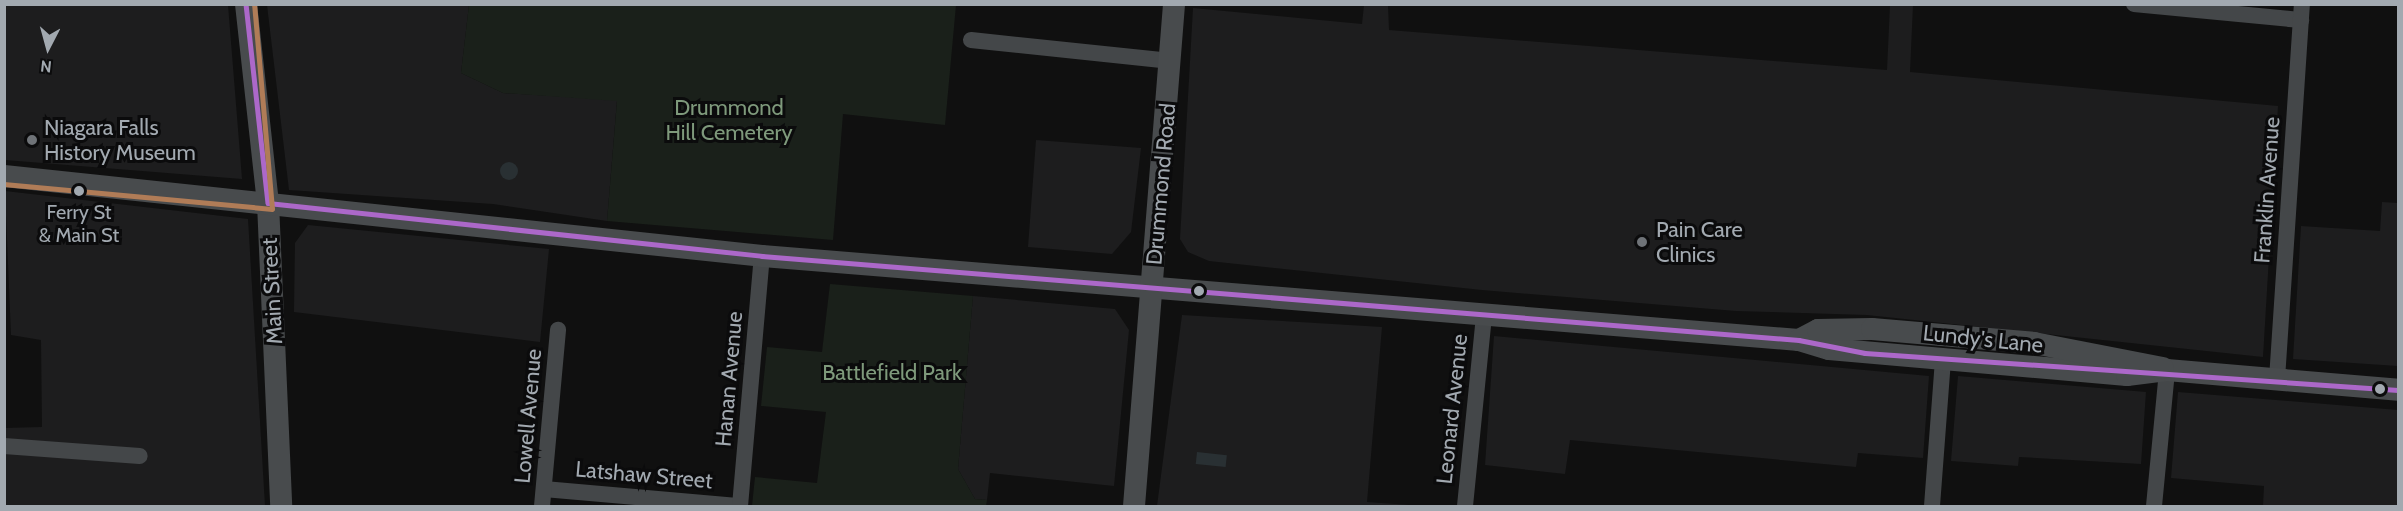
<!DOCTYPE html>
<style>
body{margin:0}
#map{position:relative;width:2403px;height:511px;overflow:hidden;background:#101010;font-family:Cabin,sans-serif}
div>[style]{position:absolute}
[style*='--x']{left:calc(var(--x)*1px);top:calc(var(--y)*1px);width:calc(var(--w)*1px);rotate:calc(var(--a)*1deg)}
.built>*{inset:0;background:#1d1d1e}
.green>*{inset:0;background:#1a201a}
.water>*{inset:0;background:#293033;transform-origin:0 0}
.round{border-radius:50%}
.street>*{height:16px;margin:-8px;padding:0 8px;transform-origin:8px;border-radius:8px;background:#444749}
.secondary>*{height:22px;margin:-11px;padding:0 11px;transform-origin:11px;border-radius:11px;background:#484b4d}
.bus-1>*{height:4.5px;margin:-2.25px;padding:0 2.25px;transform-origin:2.25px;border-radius:2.25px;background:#ac68c9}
.bus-2>*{height:4.5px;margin:-2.25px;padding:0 2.25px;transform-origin:2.25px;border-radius:2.25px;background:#b07c57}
.dots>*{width:16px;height:16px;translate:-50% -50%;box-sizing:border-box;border:3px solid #0b0b0c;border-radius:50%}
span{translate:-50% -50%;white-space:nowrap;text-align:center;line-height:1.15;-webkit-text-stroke:6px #0b0b0c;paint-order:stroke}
.bus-label{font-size:20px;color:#a2a9b0}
.park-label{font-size:22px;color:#7e997b}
.poi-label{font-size:22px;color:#a2a9b0}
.left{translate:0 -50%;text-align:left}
.street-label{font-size:22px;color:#a2a9b0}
.frame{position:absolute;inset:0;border:6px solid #a2a9b0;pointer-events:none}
.north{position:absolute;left:18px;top:18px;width:60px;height:60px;-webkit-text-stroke:4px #0b0b0c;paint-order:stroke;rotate:186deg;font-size:16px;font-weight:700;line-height:24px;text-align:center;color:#a2a9b0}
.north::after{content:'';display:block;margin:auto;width:21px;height:27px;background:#a2a9b0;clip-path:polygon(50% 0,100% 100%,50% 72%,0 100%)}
</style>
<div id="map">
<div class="built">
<div style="clip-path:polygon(4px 5px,228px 5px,242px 179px,5px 160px)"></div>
<div style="clip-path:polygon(267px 5px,469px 5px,461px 73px,503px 93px,617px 100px,607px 221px,493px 204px,289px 190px)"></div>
<div style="clip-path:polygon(1364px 5px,1388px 5px,1389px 30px,1887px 70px,1890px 5px,1913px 5px,1910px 72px,2278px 106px,2263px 357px,1867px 315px,1736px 311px,1482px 290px,1209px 261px,1188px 252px,1180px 239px,1193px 8px,1362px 24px)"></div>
<div style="clip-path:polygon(1036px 140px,1141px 148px,1131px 232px,1112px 254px,1028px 247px)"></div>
<div style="clip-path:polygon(5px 191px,248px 219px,265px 506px,5px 506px,4px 428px,42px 427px,41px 340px,11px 335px)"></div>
<div style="clip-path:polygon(2382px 202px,2398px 203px,2398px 366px,2293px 359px,2301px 226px,2380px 231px)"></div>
<div style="clip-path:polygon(308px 225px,549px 249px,540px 342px,294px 312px,295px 243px)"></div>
<div style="clip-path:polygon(973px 296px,1115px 309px,1129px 330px,1114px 486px,990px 473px,987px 500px,975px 499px,958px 469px)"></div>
<div style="clip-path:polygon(1182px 315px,1382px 327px,1367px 502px,1424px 506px,1157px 506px)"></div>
<div style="clip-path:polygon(1494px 336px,1929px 376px,1923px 458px,1858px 453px,1856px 467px,1570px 440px,1565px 474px,1485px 465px)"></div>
<div style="clip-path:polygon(1958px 376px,2146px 392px,2141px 464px,2019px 457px,2018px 466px,1951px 461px)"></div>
<div style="clip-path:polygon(2178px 392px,2398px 410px,2398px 506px,2263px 506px,2264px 486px,2171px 478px)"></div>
</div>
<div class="green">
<div style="clip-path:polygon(469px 5px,956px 5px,945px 125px,843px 114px,833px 240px,607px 221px,617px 101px,503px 93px,461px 73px)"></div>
<div style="clip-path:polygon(830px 284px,973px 296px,958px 469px,975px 499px,987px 500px,986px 506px,752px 506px,755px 477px,817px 483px,826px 412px,761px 406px,767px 347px,822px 352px)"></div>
</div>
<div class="water">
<div class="round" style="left:500px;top:162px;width:18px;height:18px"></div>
<div style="left:1197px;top:452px;width:30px;height:12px;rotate:6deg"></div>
</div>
<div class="street">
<div style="--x:2134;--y:4;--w:168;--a:5.5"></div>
<div style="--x:971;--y:40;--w:201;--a:6"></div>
<div style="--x:2277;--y:379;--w:376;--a:-86.2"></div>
<div style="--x:4;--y:446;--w:136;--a:4.2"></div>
<div style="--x:544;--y:489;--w:197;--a:5"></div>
<div style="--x:542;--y:506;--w:177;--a:-84.8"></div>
<div style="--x:740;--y:506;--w:251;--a:-85"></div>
<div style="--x:1465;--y:506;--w:192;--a:-84.3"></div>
<div style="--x:1932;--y:506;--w:147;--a:-85.7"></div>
<div style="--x:2154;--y:506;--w:137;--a:-84.5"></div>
</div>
<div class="secondary">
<div style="--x:246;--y:4;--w:200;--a:83.7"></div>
<div style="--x:268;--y:203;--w:303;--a:87.5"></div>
<div style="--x:4;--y:176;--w:762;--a:6.02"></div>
<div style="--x:762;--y:256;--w:1040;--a:4.63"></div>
<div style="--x:1799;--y:340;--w:31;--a:17"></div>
<div style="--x:1829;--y:349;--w:299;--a:5"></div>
<div style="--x:2127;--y:375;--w:40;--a:-7.1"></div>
<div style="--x:2167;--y:370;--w:232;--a:4.9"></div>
<div style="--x:1799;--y:340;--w:21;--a:-28"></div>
<div style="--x:1818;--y:330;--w:54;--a:-1.1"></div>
<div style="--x:1872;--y:329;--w:163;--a:4.9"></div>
<div style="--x:2034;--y:343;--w:131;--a:11"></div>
<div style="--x:1134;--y:506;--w:504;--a:-85.44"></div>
</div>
<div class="bus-1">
<div style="--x:246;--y:4;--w:200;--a:83.7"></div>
<div style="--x:268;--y:203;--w:497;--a:6.1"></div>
<div style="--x:762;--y:256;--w:1040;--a:4.63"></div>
<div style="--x:1799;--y:340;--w:67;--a:11.1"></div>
<div style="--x:1865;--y:353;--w:534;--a:3.97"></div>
</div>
<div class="bus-2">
<div style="--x:4;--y:184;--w:269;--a:5.3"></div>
<div style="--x:272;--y:209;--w:206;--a:-95"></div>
</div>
<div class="dots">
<div style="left:32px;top:140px;background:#6f7378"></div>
<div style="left:79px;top:191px;background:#a2a9b0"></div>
<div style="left:1642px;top:242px;background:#6f7378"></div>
<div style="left:1199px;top:291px;background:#a2a9b0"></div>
<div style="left:2380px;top:389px;background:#a2a9b0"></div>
</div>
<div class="bus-label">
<span style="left:79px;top:224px">Ferry St<br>&amp; Main St</span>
</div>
<div class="park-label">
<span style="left:729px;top:120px">Drummond<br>Hill Cemetery</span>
<span style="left:892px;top:373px">Battlefield Park</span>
</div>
<div class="poi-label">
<span class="left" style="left:44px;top:140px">Niagara Falls<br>History Museum</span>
<span class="left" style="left:1656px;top:242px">Pain Care<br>Clinics</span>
</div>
<div class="street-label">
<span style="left:1161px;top:184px;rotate:-85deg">Drummond Road</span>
<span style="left:2267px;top:190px;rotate:-86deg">Franklin Avenue</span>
<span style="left:272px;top:291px;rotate:-93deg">Main Street</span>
<span style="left:1983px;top:339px;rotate:6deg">Lundy's Lane</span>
<span style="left:729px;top:379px;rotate:-85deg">Hanan Avenue</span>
<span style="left:1452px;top:409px;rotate:-84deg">Leonard Avenue</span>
<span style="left:528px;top:416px;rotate:-85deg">Lowell Avenue</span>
<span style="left:644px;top:475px;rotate:5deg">Latshaw Street</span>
</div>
<div class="frame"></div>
<div class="north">N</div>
</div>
